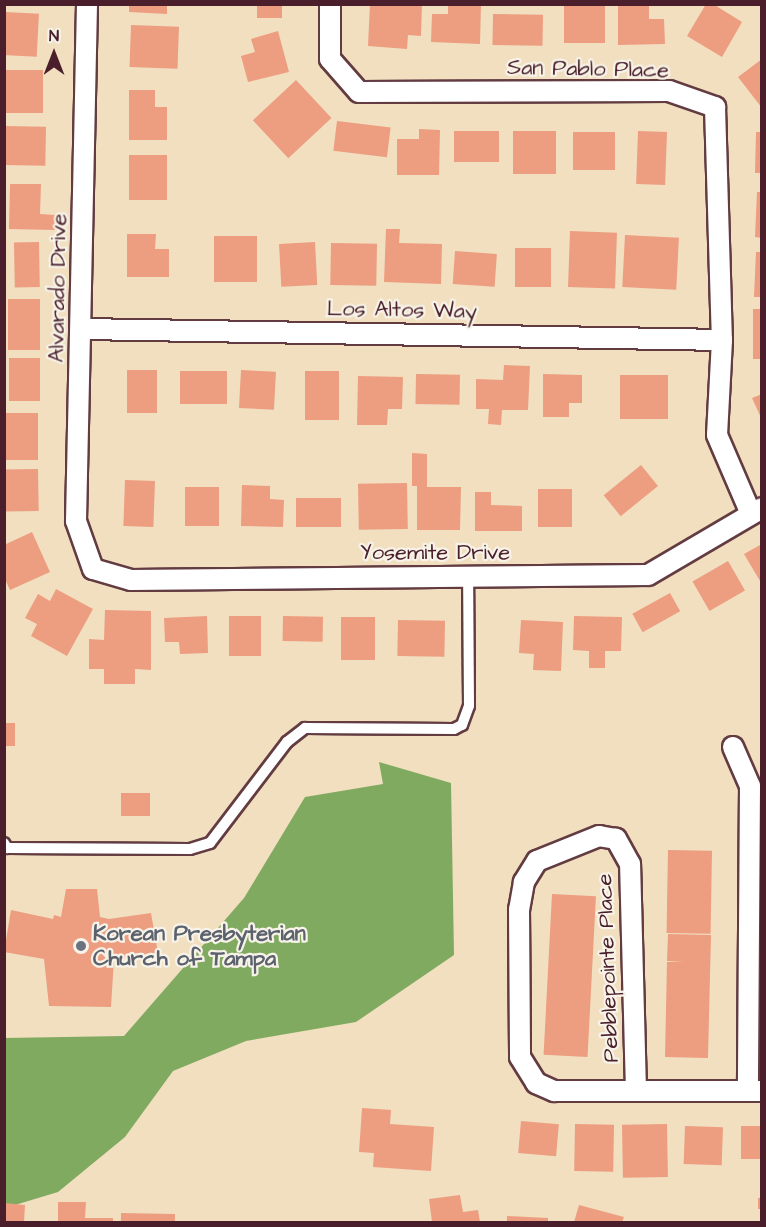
<!DOCTYPE html>
<style>
body{margin:0}
#map{position:relative;width:766px;height:1227px;overflow:hidden;background:#f1dfc0;font-family:"Architects Daughter",sans-serif}
div>[style]{position:absolute}
[style*='--x']{left:calc(var(--x)*1px);top:calc(var(--y)*1px);width:calc(var(--w)*1px);rotate:calc(var(--a)*1deg)}
.forest>*{inset:0;background:#81aa61}
.building>*{inset:0;background:#ed9d80;transform-origin:0 0}
.roads{filter:drop-shadow(2px 0 #633c41) drop-shadow(-2px 0 #633c41) drop-shadow(0 2px #633c41) drop-shadow(0 -2px #633c41)}
.service>*{height:10px;margin:-5px;padding:0 5px;transform-origin:5px;border-radius:5px;background:#fff}
.minor>*{height:20px;margin:-10px;padding:0 10px;transform-origin:10px;border-radius:10px;background:#fff}
.dots>*{width:16px;height:16px;translate:-50% -50%;box-sizing:border-box;border:3px solid #f7f3e8;border-radius:50%}
span{translate:-50% -50%;white-space:nowrap;text-align:center;line-height:1.15;-webkit-text-stroke:4.5px #f7f3e8;paint-order:stroke}
.street-label{font-size:22px;color:#4a1f2b}
.worship-label{font-size:22px;color:#5b616d;font-weight:700}
.left{translate:0 -50%;text-align:left}
.frame{position:absolute;inset:0;border:6px solid #4a1f2b;pointer-events:none}
.north{position:absolute;left:24px;top:24px;width:60px;height:60px;-webkit-text-stroke:4px #f7f3e8;paint-order:stroke;rotate:0deg;font-size:16px;font-weight:700;line-height:24px;text-align:center;color:#4a1f2b}
.north::after{content:'';display:block;margin:auto;width:21px;height:27px;background:#4a1f2b;clip-path:polygon(50% 0,100% 100%,50% 72%,0 100%)}
</style>
<div id="map">
<div class="forest">
<div style="clip-path:polygon(379px 762px,451px 783px,454px 955px,356px 1022px,246px 1041px,173px 1071px,125px 1137px,58px 1192px,5px 1208px,4px 1038px,124px 1036px,244px 898px,305px 797px,383px 784px)"></div>
</div>
<div class="building">
<div style="clip-path:polygon(129px 4px,167px 4px,167px 14px,129px 12px)"></div>
<div style="left:257px;top:4px;width:25px;height:14px"></div>
<div style="clip-path:polygon(370px 4px,422px 4px,421px 36px,408px 35px,407px 49px,368px 46px)"></div>
<div style="clip-path:polygon(448px 4px,481px 4px,480px 44px,431px 42px,432px 14px,448px 14px)"></div>
<div style="left:564px;top:4px;width:41px;height:39px"></div>
<div style="clip-path:polygon(706px 4px,713px 4px,742px 22px,722px 57px,687px 36px)"></div>
<div style="clip-path:polygon(618px 6px,649px 6px,649px 19px,664px 19px,665px 44px,618px 45px)"></div>
<div style="left:5px;top:12px;width:34px;height:43px;rotate:3deg"></div>
<div style="left:493px;top:14px;width:50px;height:31px;rotate:1deg"></div>
<div style="left:131px;top:25px;width:48px;height:42px;rotate:2deg"></div>
<div style="clip-path:polygon(278px 31px,289px 72px,248px 82px,241px 56px,255px 52px,251px 39px)"></div>
<div style="clip-path:polygon(762px 59px,762px 108px,738px 77px)"></div>
<div style="left:5px;top:70px;width:38px;height:43px"></div>
<div style="left:296px;top:80px;width:52px;height:59px;rotate:47deg"></div>
<div style="clip-path:polygon(129px 90px,155px 90px,155px 107px,167px 107px,167px 140px,129px 140px)"></div>
<div style="left:337px;top:121px;width:54px;height:30px;rotate:7deg"></div>
<div style="left:4px;top:126px;width:42px;height:39px;rotate:1deg"></div>
<div style="clip-path:polygon(419px 129px,440px 130px,439px 175px,397px 175px,397px 139px,419px 139px)"></div>
<div style="left:454px;top:131px;width:45px;height:31px"></div>
<div style="left:513px;top:131px;width:43px;height:43px"></div>
<div style="left:638px;top:131px;width:29px;height:53px;rotate:2deg"></div>
<div style="left:573px;top:132px;width:42px;height:38px"></div>
<div style="clip-path:polygon(756px 132px,762px 132px,762px 173px,755px 173px)"></div>
<div style="left:129px;top:155px;width:38px;height:45px"></div>
<div style="clip-path:polygon(10px 184px,41px 184px,40px 214px,55px 215px,55px 230px,9px 229px)"></div>
<div style="clip-path:polygon(757px 192px,762px 192px,762px 238px,755px 237px)"></div>
<div style="clip-path:polygon(386px 229px,400px 229px,399px 243px,442px 244px,441px 284px,384px 282px)"></div>
<div style="left:570px;top:231px;width:47px;height:56px;rotate:2deg"></div>
<div style="clip-path:polygon(127px 234px,156px 234px,155px 249px,169px 249px,169px 277px,127px 277px)"></div>
<div style="left:625px;top:235px;width:54px;height:52px;rotate:3deg"></div>
<div style="left:214px;top:236px;width:43px;height:46px"></div>
<div style="left:39px;top:242px;width:45px;height:25px;rotate:89deg"></div>
<div style="left:315px;top:242px;width:43px;height:36px;rotate:87deg"></div>
<div style="left:331px;top:243px;width:46px;height:42px;rotate:1deg"></div>
<div style="left:515px;top:248px;width:36px;height:39px"></div>
<div style="left:455px;top:251px;width:42px;height:33px;rotate:4deg"></div>
<div style="clip-path:polygon(756px 252px,762px 252px,762px 297px,754px 297px)"></div>
<div style="left:8px;top:299px;width:32px;height:51px"></div>
<div style="left:753px;top:309px;width:9px;height:50px"></div>
<div style="left:9px;top:358px;width:31px;height:43px"></div>
<div style="clip-path:polygon(504px 365px,530px 366px,528px 410px,502px 410px,501px 425px,488px 424px,489px 409px,476px 409px,476px 379px,503px 380px)"></div>
<div style="left:127px;top:370px;width:30px;height:43px"></div>
<div style="left:241px;top:370px;width:35px;height:38px;rotate:3deg"></div>
<div style="left:227px;top:371px;width:33px;height:47px;rotate:90deg"></div>
<div style="left:339px;top:371px;width:49px;height:34px;rotate:90deg"></div>
<div style="left:416px;top:374px;width:44px;height:30px;rotate:1deg"></div>
<div style="clip-path:polygon(543px 374px,582px 375px,582px 403px,569px 403px,569px 417px,543px 417px)"></div>
<div style="left:620px;top:375px;width:48px;height:44px"></div>
<div style="clip-path:polygon(358px 376px,403px 377px,402px 409px,388px 409px,387px 425px,357px 425px)"></div>
<div style="clip-path:polygon(762px 394px,762px 420px,752px 398px)"></div>
<div style="left:4px;top:413px;width:34px;height:47px"></div>
<div style="clip-path:polygon(412px 453px,427px 454px,427px 487px,461px 487px,460px 530px,417px 530px,417px 486px,412px 486px)"></div>
<div style="left:641px;top:465px;width:27px;height:48px;rotate:51deg"></div>
<div style="left:38px;top:469px;width:42px;height:34px;rotate:89deg"></div>
<div style="left:125px;top:480px;width:30px;height:46px;rotate:2deg"></div>
<div style="left:407px;top:483px;width:46px;height:49px;rotate:89deg"></div>
<div style="clip-path:polygon(242px 485px,270px 486px,270px 499px,284px 500px,283px 527px,241px 526px)"></div>
<div style="left:185px;top:487px;width:34px;height:39px"></div>
<div style="left:538px;top:489px;width:34px;height:38px"></div>
<div style="clip-path:polygon(475px 492px,491px 492px,491px 505px,522px 506px,522px 531px,475px 531px)"></div>
<div style="left:296px;top:498px;width:45px;height:29px"></div>
<div style="clip-path:polygon(32px 532px,50px 572px,10px 590px,4px 577px,4px 545px)"></div>
<div style="clip-path:polygon(762px 544px,762px 580px,760px 581px,744px 554px)"></div>
<div style="left:728px;top:561px;width:34px;height:41px;rotate:60deg"></div>
<div style="clip-path:polygon(56px 589px,93px 609px,67px 656px,31px 636px,37px 624px,25px 618px,38px 594px,50px 601px)"></div>
<div style="left:670px;top:593px;width:21px;height:43px;rotate:61deg"></div>
<div style="clip-path:polygon(105px 610px,151px 611px,151px 670px,135px 669px,135px 684px,104px 684px,104px 669px,89px 669px,89px 639px,104px 640px)"></div>
<div style="clip-path:polygon(207px 616px,208px 653px,180px 654px,179px 642px,165px 642px,164px 618px)"></div>
<div style="left:229px;top:616px;width:32px;height:40px"></div>
<div style="left:283px;top:616px;width:40px;height:25px;rotate:1deg"></div>
<div style="clip-path:polygon(574px 616px,622px 617px,621px 651px,605px 651px,605px 668px,589px 668px,589px 651px,573px 650px)"></div>
<div style="left:341px;top:617px;width:34px;height:43px"></div>
<div style="left:398px;top:620px;width:47px;height:36px;rotate:1deg"></div>
<div style="clip-path:polygon(521px 620px,563px 622px,561px 671px,533px 670px,534px 654px,519px 653px)"></div>
<div style="left:4px;top:723px;width:11px;height:23px"></div>
<div style="left:121px;top:793px;width:29px;height:23px"></div>
<div style="left:668px;top:850px;width:44px;height:83px;rotate:1deg"></div>
<div style="clip-path:polygon(66px 889px,97px 889px,100px 917px,109px 919px,151px 913px,158px 953px,114px 959px,111px 1007px,49px 1006px,44px 959px,4px 952px,11px 910px,53px 919px,54px 915px,61px 917px)"></div>
<div style="left:552px;top:894px;width:44px;height:161px;rotate:3deg"></div>
<div style="clip-path:polygon(668px 934px,711px 935px,708px 1058px,665px 1057px,667px 962px,684px 962px,667px 961px)"></div>
<div style="clip-path:polygon(362px 1108px,391px 1110px,390px 1124px,434px 1127px,431px 1171px,373px 1167px,374px 1153px,359px 1152px)"></div>
<div style="left:521px;top:1121px;width:38px;height:32px;rotate:5deg"></div>
<div style="left:575px;top:1124px;width:39px;height:47px;rotate:1deg"></div>
<div style="left:667px;top:1124px;width:53px;height:45px;rotate:89deg"></div>
<div style="left:685px;top:1126px;width:38px;height:38px;rotate:2deg"></div>
<div style="left:741px;top:1126px;width:21px;height:33px"></div>
<div style="clip-path:polygon(460px 1195px,463px 1212px,478px 1210px,480px 1222px,432px 1222px,429px 1199px)"></div>
<div style="left:758px;top:1198px;width:4px;height:11px"></div>
<div style="clip-path:polygon(58px 1202px,86px 1202px,85px 1218px,113px 1218px,113px 1222px,58px 1222px)"></div>
<div style="clip-path:polygon(4px 1203px,25px 1205px,24px 1222px,4px 1222px)"></div>
<div style="clip-path:polygon(579px 1205px,624px 1217px,622px 1222px,574px 1222px)"></div>
<div style="left:121px;top:1213px;width:54px;height:9px;rotate:1deg"></div>
<div style="clip-path:polygon(507px 1216px,548px 1218px,548px 1222px,507px 1222px)"></div>
</div>
<div class="roads">
<div class="service">
<div style="--x:4;--y:843;--w:6;--a:59"></div>
<div style="--x:7;--y:848;--w:183;--a:0.3"></div>
<div style="--x:190;--y:849;--w:21;--a:-17"></div>
<div style="--x:210;--y:843;--w:127;--a:-52.7"></div>
<div style="--x:287;--y:742;--w:23;--a:-38"></div>
<div style="--x:305;--y:728;--w:149;--a:0.4"></div>
<div style="--x:454;--y:729;--w:9;--a:-27"></div>
<div style="--x:462;--y:725;--w:20;--a:-70"></div>
<div style="--x:469;--y:706;--w:129;--a:-90.4"></div>
</div>
<div class="minor">
<div style="--x:87;--y:4;--w:517;--a:91.22"></div>
<div style="--x:76;--y:521;--w:51;--a:70.5"></div>
<div style="--x:93;--y:569;--w:40;--a:16"></div>
<div style="--x:131;--y:580;--w:517;--a:-0.55"></div>
<div style="--x:648;--y:575;--w:132;--a:-30.4"></div>
<div style="--x:330;--y:4;--w:55;--a:90"></div>
<div style="--x:330;--y:59;--w:44;--a:48.7"></div>
<div style="--x:359;--y:92;--w:310;--a:-0.2"></div>
<div style="--x:669;--y:91;--w:49;--a:19.2"></div>
<div style="--x:715;--y:107;--w:233;--a:88.3"></div>
<div style="--x:722;--y:340;--w:95;--a:93"></div>
<div style="--x:717;--y:435;--w:86;--a:66.7"></div>
<div style="--x:82;--y:329;--w:640;--a:0.98"></div>
<div style="--x:733;--y:747;--w:43;--a:66.4"></div>
<div style="--x:750;--y:786;--w:305;--a:90.4"></div>
<div style="--x:636;--y:1091;--w:227;--a:-91.5"></div>
<div style="--x:630;--y:864;--w:29;--a:-119"></div>
<div style="--x:616;--y:839;--w:17;--a:-170"></div>
<div style="--x:599;--y:836;--w:67;--a:158"></div>
<div style="--x:537;--y:861;--w:25;--a:122"></div>
<div style="--x:524;--y:882;--w:27;--a:100"></div>
<div style="--x:519;--y:909;--w:148;--a:89.6"></div>
<div style="--x:520;--y:1057;--w:31;--a:58"></div>
<div style="--x:536;--y:1083;--w:20;--a:24"></div>
<div style="--x:554;--y:1091;--w:208;--a:0"></div>
</div>
</div>
<div class="dots">
<div style="left:81px;top:946px;background:#6b7280"></div>
</div>
<div class="street-label">
<span style="left:588px;top:69px;rotate:1deg">San Pablo Place</span>
<span style="left:58px;top:288px;rotate:-89deg">Alvarado Drive</span>
<span style="left:402px;top:310px;rotate:1deg">Los Altos Way</span>
<span style="left:435px;top:553px">Yosemite Drive</span>
<span style="left:608px;top:968px;rotate:-92deg">Pebblepointe Place</span>
</div>
<div class="worship-label">
<span class="left" style="left:93px;top:946px">Korean Presbyterian<br>Church of Tampa</span>
</div>
<div class="frame"></div>
<div class="north">N</div>
</div>
